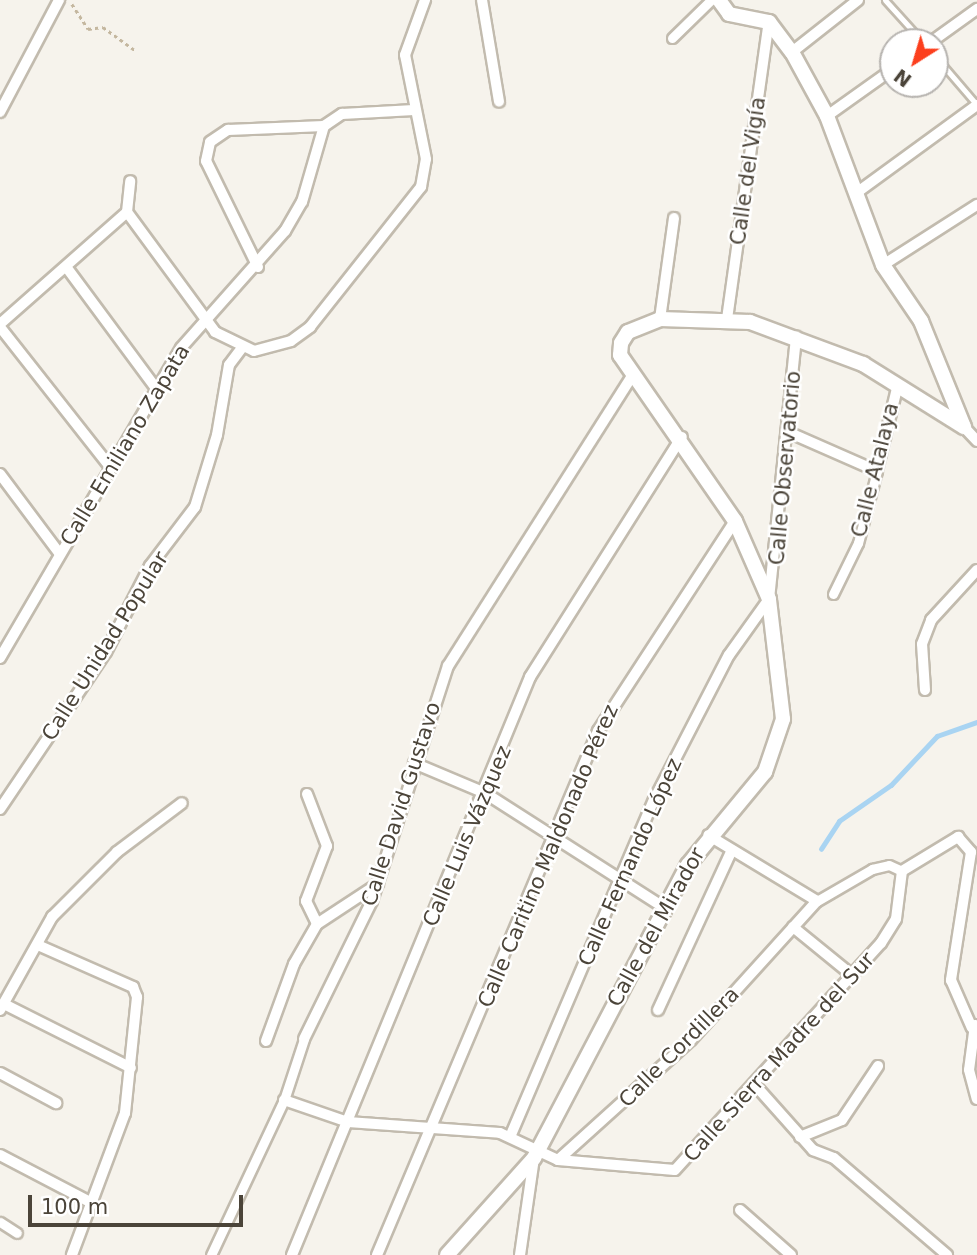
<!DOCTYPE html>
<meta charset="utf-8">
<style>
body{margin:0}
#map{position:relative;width:977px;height:1255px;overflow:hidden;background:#f6f3ec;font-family:"DejaVu Sans",sans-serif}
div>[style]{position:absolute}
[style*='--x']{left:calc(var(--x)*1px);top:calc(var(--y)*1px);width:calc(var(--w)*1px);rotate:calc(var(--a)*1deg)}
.stream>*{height:4.5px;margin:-2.25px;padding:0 2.25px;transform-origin:2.25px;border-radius:2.25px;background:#a9d4f2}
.path>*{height:2.5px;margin-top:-1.25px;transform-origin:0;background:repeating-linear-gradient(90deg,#c4b79f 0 3.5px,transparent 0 7px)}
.roads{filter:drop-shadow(2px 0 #c2bbae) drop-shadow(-2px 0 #c2bbae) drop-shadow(0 2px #c2bbae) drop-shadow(0 -2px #c2bbae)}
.service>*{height:5px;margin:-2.5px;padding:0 2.5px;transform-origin:2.5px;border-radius:2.5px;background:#fff}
.pedestrian>*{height:9px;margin:-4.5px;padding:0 4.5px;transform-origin:4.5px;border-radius:4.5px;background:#fff}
.minor>*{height:10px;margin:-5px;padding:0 5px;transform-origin:5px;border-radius:5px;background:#fff}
.tertiary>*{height:14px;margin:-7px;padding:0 7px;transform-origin:7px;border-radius:7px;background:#fff}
span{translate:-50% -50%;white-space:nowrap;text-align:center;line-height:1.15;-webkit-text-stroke:5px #fff;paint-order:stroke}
.street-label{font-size:21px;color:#4b4439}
.north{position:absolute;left:879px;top:28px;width:70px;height:70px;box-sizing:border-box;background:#fff;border:2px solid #b7b4b0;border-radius:50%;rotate:217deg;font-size:19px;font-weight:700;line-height:28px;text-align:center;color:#4b4439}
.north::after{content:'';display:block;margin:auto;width:24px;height:32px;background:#fc3f1d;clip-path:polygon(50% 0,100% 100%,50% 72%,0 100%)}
.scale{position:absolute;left:28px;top:1195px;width:215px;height:32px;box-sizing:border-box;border:4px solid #4b4439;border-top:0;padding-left:9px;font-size:21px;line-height:24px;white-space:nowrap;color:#4b4439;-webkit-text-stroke:5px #fff;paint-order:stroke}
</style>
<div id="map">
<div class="stream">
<div style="--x:821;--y:849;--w:33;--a:-57"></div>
<div style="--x:839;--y:821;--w:63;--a:-34.7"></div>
<div style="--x:891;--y:785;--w:67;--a:-46.8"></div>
<div style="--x:937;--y:736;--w:42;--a:-19.3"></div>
</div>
<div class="path">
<div style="--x:72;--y:4;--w:30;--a:57"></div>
<div style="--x:88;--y:29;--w:15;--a:-8"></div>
<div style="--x:103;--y:27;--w:39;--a:36"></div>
</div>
<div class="roads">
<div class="service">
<div style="--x:885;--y:0;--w:57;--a:47.9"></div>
<div style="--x:935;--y:56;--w:65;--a:49.4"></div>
</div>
<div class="pedestrian">
<div style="--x:672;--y:38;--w:54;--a:-44.3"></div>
<div style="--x:833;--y:594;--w:57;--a:-63.9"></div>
<div style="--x:858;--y:543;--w:74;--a:-75.2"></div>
<div style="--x:817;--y:901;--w:64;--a:-30.2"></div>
<div style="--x:872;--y:869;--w:17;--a:-13"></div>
<div style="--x:889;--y:865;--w:14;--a:25"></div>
<div style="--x:0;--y:1222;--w:20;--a:33"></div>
<div style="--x:211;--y:1255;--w:171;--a:-64.8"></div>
<div style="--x:284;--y:1100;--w:64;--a:-71.8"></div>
</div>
<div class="minor">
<div style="--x:482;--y:0;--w:103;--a:80.5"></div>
<div style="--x:931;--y:42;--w:57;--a:-35.7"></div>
<div style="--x:792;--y:52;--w:84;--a:-38.2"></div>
<div style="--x:0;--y:112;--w:127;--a:-62.2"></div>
<div style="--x:827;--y:116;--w:81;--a:-35.5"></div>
<div style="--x:324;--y:126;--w:22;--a:-34"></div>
<div style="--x:342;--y:114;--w:72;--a:-3.2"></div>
<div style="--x:859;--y:191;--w:146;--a:-36.1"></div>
<div style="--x:127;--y:212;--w:149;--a:53.7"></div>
<div style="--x:215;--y:332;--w:43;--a:26"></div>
<div style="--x:254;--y:351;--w:38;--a:-15"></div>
<div style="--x:291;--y:341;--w:24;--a:-36"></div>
<div style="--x:310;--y:327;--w:179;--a:-51.6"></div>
<div style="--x:421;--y:187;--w:28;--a:-80"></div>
<div style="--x:426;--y:159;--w:106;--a:-101.4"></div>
<div style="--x:405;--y:55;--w:59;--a:-70"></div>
<div style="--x:127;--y:212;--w:31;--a:-84"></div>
<div style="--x:883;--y:265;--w:112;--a:-32.6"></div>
<div style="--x:258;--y:267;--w:118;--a:-116.1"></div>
<div style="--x:206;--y:161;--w:19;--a:-78"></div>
<div style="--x:210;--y:142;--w:22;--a:-34"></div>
<div style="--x:228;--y:130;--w:96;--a:-2.4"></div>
<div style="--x:67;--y:268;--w:153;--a:53.5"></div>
<div style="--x:660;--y:319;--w:102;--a:-82.1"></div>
<div style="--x:727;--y:319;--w:300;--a:-82"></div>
<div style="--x:0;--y:324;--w:169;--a:-41.4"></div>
<div style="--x:0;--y:327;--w:179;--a:51.8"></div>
<div style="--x:964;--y:427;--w:19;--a:47"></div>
<div style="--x:788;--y:432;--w:97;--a:23.7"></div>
<div style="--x:877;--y:471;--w:89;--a:-76.4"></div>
<div style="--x:0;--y:474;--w:99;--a:53.2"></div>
<div style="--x:0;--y:658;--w:359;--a:-59.7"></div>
<div style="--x:181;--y:348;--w:157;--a:-48.4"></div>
<div style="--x:285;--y:231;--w:34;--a:-60"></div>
<div style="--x:302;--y:202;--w:79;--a:-73.9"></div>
<div style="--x:925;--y:690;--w:46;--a:-93.7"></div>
<div style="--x:922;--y:644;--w:26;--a:-69"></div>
<div style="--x:931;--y:620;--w:68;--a:-47.4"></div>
<div style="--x:414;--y:763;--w:77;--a:22.9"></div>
<div style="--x:485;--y:793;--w:214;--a:32.6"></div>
<div style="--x:307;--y:794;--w:56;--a:69"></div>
<div style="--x:327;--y:846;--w:59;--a:110.9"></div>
<div style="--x:306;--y:901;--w:25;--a:64"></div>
<div style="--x:0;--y:809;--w:189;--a:-56"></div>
<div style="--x:106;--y:652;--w:97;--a:-62.9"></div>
<div style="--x:150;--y:566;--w:74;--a:-52.7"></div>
<div style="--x:195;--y:507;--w:75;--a:-73"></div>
<div style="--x:217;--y:435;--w:71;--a:-80.3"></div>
<div style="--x:229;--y:365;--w:20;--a:-53"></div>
<div style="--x:793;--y:927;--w:77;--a:39.2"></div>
<div style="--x:40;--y:946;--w:102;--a:23.8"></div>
<div style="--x:133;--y:987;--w:11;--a:68"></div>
<div style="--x:137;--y:997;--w:117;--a:95.9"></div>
<div style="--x:125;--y:1113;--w:152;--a:110.5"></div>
<div style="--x:4;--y:1004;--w:142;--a:26.7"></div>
<div style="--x:0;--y:1010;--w:107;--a:-60.8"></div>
<div style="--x:52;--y:917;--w:92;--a:-45"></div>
<div style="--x:117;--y:852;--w:81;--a:-37"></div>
<div style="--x:658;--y:1010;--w:176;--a:-65.2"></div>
<div style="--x:975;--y:1025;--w:45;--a:97.6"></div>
<div style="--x:969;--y:1070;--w:30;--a:75"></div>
<div style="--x:304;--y:1039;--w:154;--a:-63.8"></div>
<div style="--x:372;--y:901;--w:247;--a:-72.1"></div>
<div style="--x:448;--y:666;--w:345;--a:-57.6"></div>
<div style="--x:266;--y:1041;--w:82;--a:-70"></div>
<div style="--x:294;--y:964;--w:46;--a:-60.1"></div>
<div style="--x:317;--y:924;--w:73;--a:-33.3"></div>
<div style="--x:0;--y:1073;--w:64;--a:28.2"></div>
<div style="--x:756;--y:1086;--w:86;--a:48.3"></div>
<div style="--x:813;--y:1150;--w:22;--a:21"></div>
<div style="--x:834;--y:1158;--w:149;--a:40.6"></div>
<div style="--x:284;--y:1100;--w:68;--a:19"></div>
<div style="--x:348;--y:1122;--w:152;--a:4.1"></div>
<div style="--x:500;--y:1133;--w:64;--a:25"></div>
<div style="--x:558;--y:1160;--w:117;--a:4.9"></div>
<div style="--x:675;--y:1170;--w:307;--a:-47.8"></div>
<div style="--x:881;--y:943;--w:28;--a:-58"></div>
<div style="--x:896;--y:919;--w:48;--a:-82.9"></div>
<div style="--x:902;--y:871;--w:66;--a:-31.3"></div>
<div style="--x:958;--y:837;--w:20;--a:49"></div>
<div style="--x:971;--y:852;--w:130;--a:98.9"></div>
<div style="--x:951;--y:980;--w:52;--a:66.4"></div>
<div style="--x:510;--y:1137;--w:366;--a:-66.9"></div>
<div style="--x:654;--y:800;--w:163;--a:-62.7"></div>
<div style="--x:729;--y:655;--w:69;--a:-54.5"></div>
<div style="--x:769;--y:599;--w:264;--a:-84.1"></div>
<div style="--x:800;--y:1137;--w:45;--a:-22"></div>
<div style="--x:842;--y:1120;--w:65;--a:-56.3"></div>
<div style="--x:0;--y:1155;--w:102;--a:27.6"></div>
<div style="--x:558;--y:1160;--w:179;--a:-42.1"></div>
<div style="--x:691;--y:1040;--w:188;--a:-47.8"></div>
<div style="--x:817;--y:901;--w:127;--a:-148.8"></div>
<div style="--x:740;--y:1210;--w:68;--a:41.4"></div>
<div style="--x:292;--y:1255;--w:625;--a:-67.62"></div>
<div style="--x:530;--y:677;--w:284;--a:-57.7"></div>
<div style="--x:377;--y:1255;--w:569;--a:-67.13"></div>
<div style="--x:598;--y:731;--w:251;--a:-56.9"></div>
<div style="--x:520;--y:1255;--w:98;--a:-81.8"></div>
</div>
<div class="tertiary">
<div style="--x:719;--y:0;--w:17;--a:54"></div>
<div style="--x:729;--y:14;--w:41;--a:11.3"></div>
<div style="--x:769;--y:22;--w:38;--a:53"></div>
<div style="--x:792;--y:52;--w:73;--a:61.3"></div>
<div style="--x:827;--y:116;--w:159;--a:69.4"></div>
<div style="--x:883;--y:265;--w:68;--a:55.8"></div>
<div style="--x:921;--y:321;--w:114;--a:67.9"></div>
<div style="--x:447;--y:1255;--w:130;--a:-48.1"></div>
<div style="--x:534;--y:1158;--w:331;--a:-62.3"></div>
<div style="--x:688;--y:865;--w:121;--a:-50.4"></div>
<div style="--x:765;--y:772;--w:56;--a:-71.2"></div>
<div style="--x:783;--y:719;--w:121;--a:-96.7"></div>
<div style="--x:769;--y:599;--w:85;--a:-113.6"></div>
<div style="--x:735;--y:521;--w:202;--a:-124.7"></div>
<div style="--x:620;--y:355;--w:12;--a:-85"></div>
<div style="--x:621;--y:343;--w:13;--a:-58"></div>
<div style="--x:628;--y:332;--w:35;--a:-22"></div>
<div style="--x:660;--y:319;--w:90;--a:1.9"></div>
<div style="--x:750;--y:322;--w:121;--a:20.4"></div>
<div style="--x:863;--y:364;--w:119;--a:32"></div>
</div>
</div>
<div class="street-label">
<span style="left:748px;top:171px;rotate:-82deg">Calle del Vigía</span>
<span style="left:125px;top:445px;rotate:-59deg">Calle Emiliano Zapata</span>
<span style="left:785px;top:468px;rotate:-85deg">Calle Observatorio</span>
<span style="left:875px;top:470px;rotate:-76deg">Calle Atalaya</span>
<span style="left:105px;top:646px;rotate:-58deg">Calle Unidad Popular</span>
<span style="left:401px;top:804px;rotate:-72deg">Calle David Gustavo</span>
<span style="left:467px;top:836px;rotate:-67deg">Calle Luis Vázquez</span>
<span style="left:548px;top:856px;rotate:-67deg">Calle Caritino Maldonado Pérez</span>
<span style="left:630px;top:862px;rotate:-66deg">Calle Fernando López</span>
<span style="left:656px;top:927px;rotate:-61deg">Calle del Mirador</span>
<span style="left:679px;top:1047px;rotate:-45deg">Calle Cordillera</span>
<span style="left:779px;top:1057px;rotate:-48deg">Calle Sierra Madre del Sur</span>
</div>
<div class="north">N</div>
<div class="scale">100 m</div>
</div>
